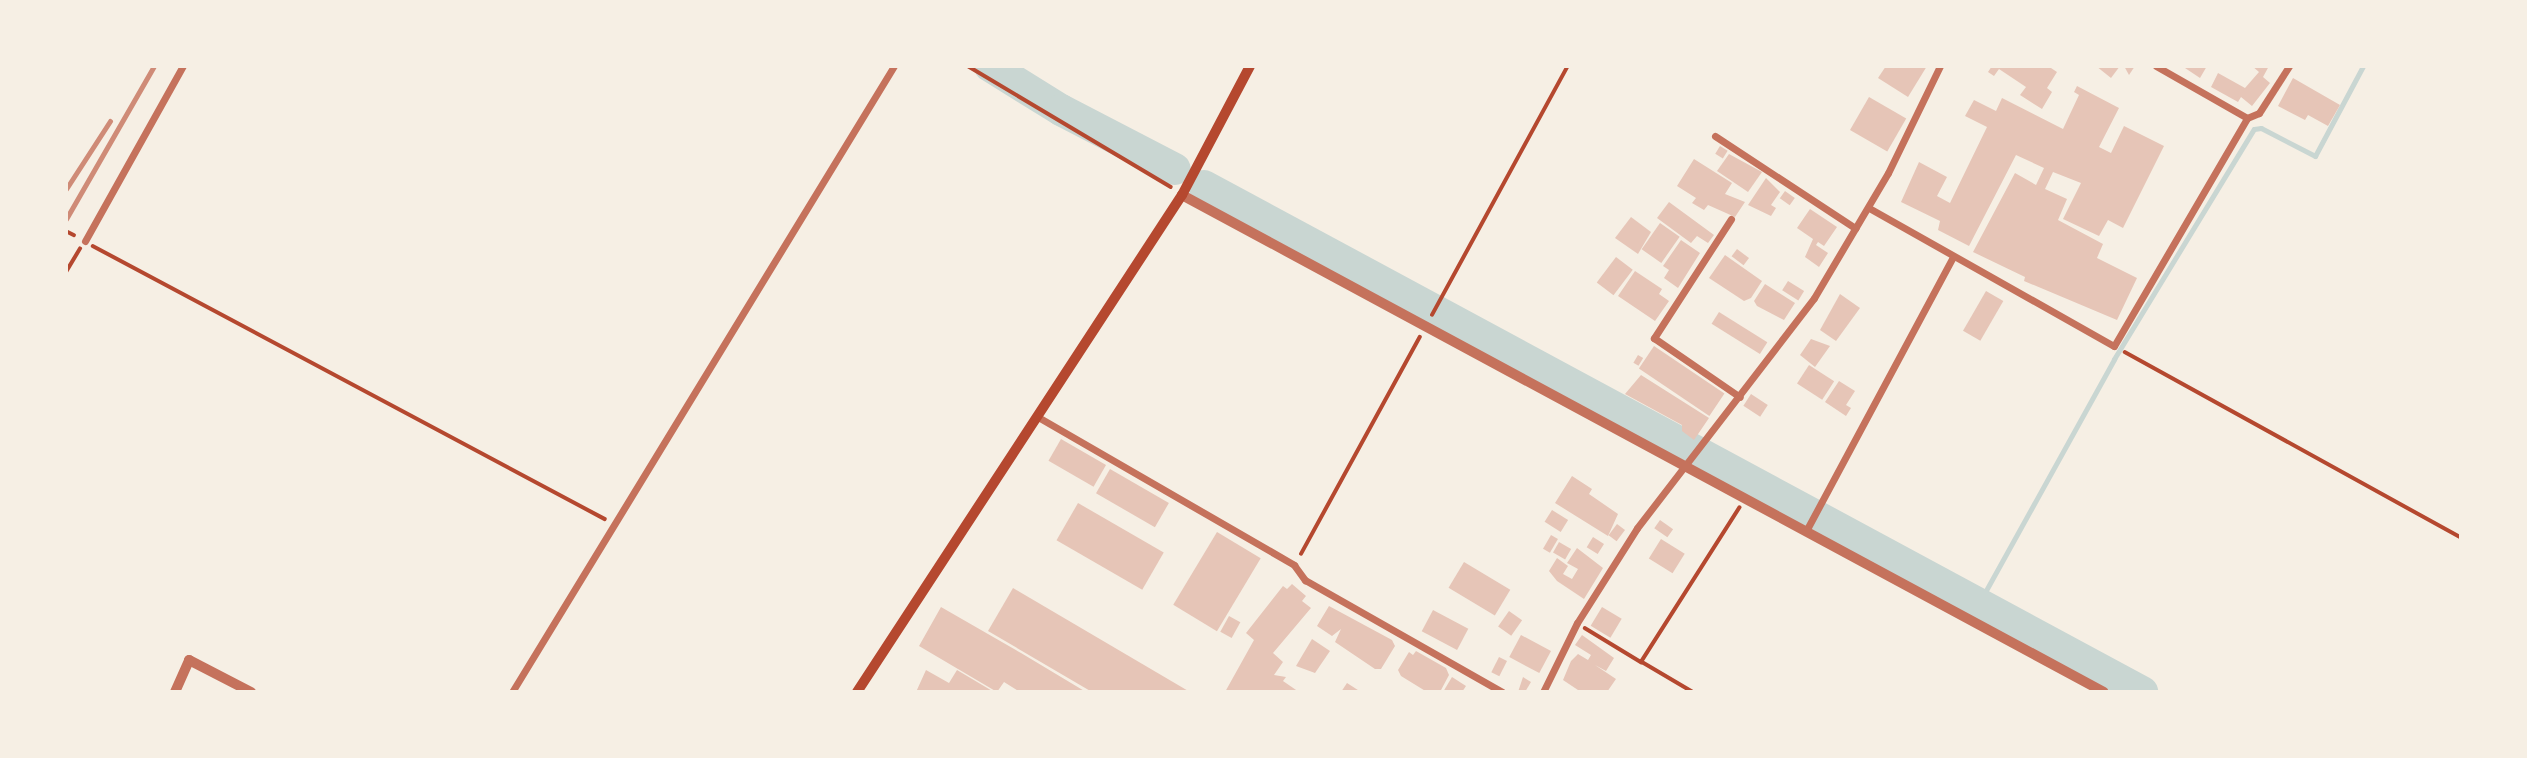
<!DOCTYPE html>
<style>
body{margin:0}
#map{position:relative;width:2527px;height:758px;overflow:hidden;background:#f6efe4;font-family:"DejaVu Sans",sans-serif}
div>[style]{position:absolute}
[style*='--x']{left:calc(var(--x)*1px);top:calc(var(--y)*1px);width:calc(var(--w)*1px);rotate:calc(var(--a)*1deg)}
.stream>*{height:5px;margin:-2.5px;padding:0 2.5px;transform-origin:2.5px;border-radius:2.5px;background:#c9d6d2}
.river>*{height:32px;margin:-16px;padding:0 16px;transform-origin:16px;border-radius:16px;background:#c9d6d2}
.building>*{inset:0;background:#e6c5b7;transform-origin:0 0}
.path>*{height:3.5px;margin:-1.75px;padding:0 1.75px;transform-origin:1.75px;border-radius:1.75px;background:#b5482f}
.minor>*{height:7px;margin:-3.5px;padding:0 3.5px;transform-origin:3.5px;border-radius:3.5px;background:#c5725c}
.tertiary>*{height:10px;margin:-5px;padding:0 5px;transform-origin:5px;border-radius:5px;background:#c5725c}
.secondary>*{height:10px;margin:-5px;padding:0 5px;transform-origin:5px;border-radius:5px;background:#b5482f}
.rail>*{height:5px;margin:-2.5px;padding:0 2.5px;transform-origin:2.5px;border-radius:2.5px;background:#cf8b77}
span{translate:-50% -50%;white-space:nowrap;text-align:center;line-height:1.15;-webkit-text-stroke:5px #f6efe4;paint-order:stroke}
.frame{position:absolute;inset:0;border:68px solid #f6efe4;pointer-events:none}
</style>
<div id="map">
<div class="stream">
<div style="--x:1979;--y:603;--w:279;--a:-61"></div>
<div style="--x:2114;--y:359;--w:269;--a:-58.7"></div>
<div style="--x:2254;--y:129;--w:7;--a:-8"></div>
<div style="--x:2261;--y:128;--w:61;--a:27.4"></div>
<div style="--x:2315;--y:156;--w:102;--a:-61.9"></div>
</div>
<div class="river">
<div style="--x:990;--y:66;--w:84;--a:31.8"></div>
<div style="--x:1061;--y:110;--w:128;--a:27.4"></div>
<div style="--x:1204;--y:186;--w:1066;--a:28.34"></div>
</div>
<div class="building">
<div style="clip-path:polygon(1886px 66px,1927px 66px,1908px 97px,1878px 78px)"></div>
<div style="clip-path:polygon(1992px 66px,2048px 66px,2057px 72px,2047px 88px,2052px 92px,2042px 109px,2020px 95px,2026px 87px,1999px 69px,1994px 76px,1988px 72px)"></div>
<div style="clip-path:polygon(2096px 66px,2120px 66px,2111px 78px)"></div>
<div style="clip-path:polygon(2124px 66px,2135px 66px,2129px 75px)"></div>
<div style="clip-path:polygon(2182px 66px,2207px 66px,2200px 78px)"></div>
<div style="clip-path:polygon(2252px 66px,2269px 66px,2263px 77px,2270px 83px,2252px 106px,2241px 97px,2238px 102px,2211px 87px,2218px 73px,2245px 88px,2259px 72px)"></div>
<div style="clip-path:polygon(2293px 78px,2340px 105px,2328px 126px,2308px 115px,2305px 120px,2278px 106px)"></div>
<div style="clip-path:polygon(2077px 86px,2119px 108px,2099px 147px,2111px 153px,2124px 126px,2164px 146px,2123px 228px,2108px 220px,2099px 236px,2063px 219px,2081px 183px,2053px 172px,2045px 189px,2067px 199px,2058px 220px,2103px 244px,2097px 258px,2137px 278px,2117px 320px,2024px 281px,2025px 277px,1973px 252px,2015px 173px,2036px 185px,2044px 168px,2016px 155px,1969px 246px,1938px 230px,1940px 221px,1901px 202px,1919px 162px,1947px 177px,1937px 196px,1950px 203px,1987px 127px,1965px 116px,1974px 100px,1996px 111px,2002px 98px,2063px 129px,2079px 95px,2074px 92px)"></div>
<div style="left:1869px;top:97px;width:43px;height:38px;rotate:30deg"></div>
<div style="left:1720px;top:146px;width:9px;height:9px;rotate:32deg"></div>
<div style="clip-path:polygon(1729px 154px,1762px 172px,1748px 192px,1717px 171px)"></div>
<div style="clip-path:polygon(1694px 159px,1732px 183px,1725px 194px,1745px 202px,1735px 217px,1708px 205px,1704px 210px,1692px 203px,1696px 198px,1677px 186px)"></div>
<div style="clip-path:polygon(1766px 178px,1780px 192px,1771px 205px,1776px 208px,1771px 216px,1748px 205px)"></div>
<div style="left:1785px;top:191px;width:12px;height:9px;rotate:35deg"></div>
<div style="clip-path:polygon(1669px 202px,1714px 235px,1708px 243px,1697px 236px,1691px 243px,1657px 218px)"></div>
<div style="clip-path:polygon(1810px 209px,1837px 227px,1824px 246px,1818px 242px,1816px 245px,1828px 253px,1819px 267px,1805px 257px,1813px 239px,1797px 228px)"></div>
<div style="clip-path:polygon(1631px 217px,1651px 232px,1638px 254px,1615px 238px)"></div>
<div style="left:1660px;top:223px;width:24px;height:32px;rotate:35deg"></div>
<div style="clip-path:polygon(1681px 240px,1700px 253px,1678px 288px,1664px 278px,1669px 270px,1663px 266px)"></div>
<div style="left:1737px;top:249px;width:15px;height:9px;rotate:37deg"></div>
<div style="clip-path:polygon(1725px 255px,1762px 281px,1751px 298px,1744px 301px,1709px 278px)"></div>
<div style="left:1616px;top:257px;width:21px;height:32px;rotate:37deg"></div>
<div style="clip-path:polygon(1635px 271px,1662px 289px,1659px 294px,1669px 301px,1655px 321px,1618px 296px)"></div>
<div style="left:1788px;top:281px;width:19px;height:11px;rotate:32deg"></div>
<div style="clip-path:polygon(1765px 284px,1795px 303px,1784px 320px,1757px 306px,1754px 301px)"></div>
<div style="left:1986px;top:291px;width:20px;height:46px;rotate:30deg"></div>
<div style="clip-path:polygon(1840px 294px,1860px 308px,1836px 341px,1820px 330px)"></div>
<div style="left:1719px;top:312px;width:57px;height:14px;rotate:32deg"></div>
<div style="clip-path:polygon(1811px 339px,1830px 346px,1815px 367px,1800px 355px)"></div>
<div style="left:1654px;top:346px;width:85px;height:27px;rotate:34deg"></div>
<div style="left:1638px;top:355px;width:6px;height:9px;rotate:31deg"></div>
<div style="left:1809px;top:365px;width:30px;height:22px;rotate:33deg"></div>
<div style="clip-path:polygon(1641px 375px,1709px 418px,1694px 440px,1682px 431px,1682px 425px,1625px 394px)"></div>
<div style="clip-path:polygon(1839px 381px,1855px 391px,1846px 405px,1851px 408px,1846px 416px,1825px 402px)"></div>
<div style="left:1751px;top:394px;width:20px;height:14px;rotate:33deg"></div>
<div style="left:1061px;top:439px;width:52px;height:25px;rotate:30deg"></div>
<div style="left:1110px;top:469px;width:68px;height:28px;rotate:30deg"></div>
<div style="clip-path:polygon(1572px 476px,1592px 489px,1589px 494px,1618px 514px,1608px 536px,1555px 503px)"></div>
<div style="left:1078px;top:503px;width:99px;height:43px;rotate:30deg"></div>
<div style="left:1552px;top:510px;width:19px;height:14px;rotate:32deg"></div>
<div style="left:1660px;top:520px;width:16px;height:10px;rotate:35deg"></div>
<div style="left:1617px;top:524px;width:10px;height:14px;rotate:37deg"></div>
<div style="left:1217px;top:532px;width:51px;height:85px;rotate:31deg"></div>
<div style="left:1551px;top:535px;width:8px;height:16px;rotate:30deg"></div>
<div style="left:1593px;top:537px;width:13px;height:12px;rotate:32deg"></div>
<div style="left:1661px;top:539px;width:28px;height:23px;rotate:32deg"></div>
<div style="left:1559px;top:542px;width:14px;height:12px;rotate:30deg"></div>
<div style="clip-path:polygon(1577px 548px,1603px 568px,1584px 599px,1557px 581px,1549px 571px,1557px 558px,1568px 566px,1563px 574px,1572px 579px,1578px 569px,1567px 563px)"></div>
<div style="left:1464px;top:562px;width:54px;height:30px;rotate:31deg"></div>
<div style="clip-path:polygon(1292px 584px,1306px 596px,1302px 601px,1311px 608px,1273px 653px,1283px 662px,1274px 675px,1286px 677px,1283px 681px,1299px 692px,1225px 692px,1254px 640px,1246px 633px,1283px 586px,1287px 589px)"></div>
<div style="clip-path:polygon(1013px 588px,1190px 692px,1092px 692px,988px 631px)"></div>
<div style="clip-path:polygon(1329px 606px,1392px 640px,1395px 646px,1381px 669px,1375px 669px,1335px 642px,1341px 629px,1332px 636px,1317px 626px)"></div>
<div style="clip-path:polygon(941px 607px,1021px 653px,1086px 692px,1020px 692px,1004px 682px,997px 692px,919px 646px)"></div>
<div style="left:1602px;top:607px;width:23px;height:22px;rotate:31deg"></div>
<div style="left:1433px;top:610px;width:40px;height:24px;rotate:28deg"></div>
<div style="left:1509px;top:611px;width:16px;height:19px;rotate:35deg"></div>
<div style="left:1229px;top:616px;width:13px;height:18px;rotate:29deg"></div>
<div style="left:1521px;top:635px;width:34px;height:25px;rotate:28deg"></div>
<div style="clip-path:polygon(1582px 635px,1614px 658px,1606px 671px,1595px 665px,1616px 679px,1607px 692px,1581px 692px,1563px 680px,1571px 661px,1578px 654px,1588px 660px,1591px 655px,1575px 645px)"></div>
<div style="clip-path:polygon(1312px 639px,1330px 651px,1315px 673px,1296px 666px)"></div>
<div style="clip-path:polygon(1416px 651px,1446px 668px,1449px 675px,1440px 692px,1427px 692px,1401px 676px,1398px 670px,1409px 652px,1413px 655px)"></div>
<div style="left:1499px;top:657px;width:9px;height:17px;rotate:27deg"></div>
<div style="clip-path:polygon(926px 670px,949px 683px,957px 670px,994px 692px,916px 692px)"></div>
<div style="clip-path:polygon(1452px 677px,1466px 686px,1462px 692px,1443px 692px)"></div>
<div style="clip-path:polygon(1523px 677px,1531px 682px,1525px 692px,1518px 692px)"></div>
<div style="clip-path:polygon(1347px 683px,1361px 692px,1341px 692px)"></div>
</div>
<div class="path">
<div style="--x:968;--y:66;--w:236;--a:30.8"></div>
<div style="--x:66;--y:231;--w:9;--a:27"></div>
<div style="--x:93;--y:246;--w:580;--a:28.07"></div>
<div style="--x:66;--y:272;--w:27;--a:-59"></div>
<div style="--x:1432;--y:315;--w:284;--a:-61.4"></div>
<div style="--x:2125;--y:352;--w:383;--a:28.9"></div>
<div style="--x:1301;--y:554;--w:247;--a:-61.3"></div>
<div style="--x:1585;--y:628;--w:66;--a:31.3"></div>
<div style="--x:1692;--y:692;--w:59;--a:-149.5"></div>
<div style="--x:1641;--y:662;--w:183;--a:-57.5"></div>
</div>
<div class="minor">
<div style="--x:2156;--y:66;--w:105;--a:29.7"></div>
<div style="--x:1715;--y:136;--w:168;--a:33.3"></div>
<div style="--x:1869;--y:208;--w:281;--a:29.4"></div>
<div style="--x:2114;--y:346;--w:264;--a:-59.7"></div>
<div style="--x:2247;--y:118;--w:13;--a:-23"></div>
<div style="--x:2259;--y:113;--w:56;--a:-57.4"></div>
<div style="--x:1731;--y:219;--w:142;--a:122.9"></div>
<div style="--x:1654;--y:338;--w:104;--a:34.5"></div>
<div style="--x:85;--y:241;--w:201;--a:-60.8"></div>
<div style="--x:1038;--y:417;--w:296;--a:30"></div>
<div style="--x:1294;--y:565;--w:19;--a:54"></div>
<div style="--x:1305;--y:580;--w:227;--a:29.6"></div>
<div style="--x:1806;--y:531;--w:311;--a:-61.8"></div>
<div style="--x:512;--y:692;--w:733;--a:-58.61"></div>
<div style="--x:1543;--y:692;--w:77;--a:-63.8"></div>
<div style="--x:1577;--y:623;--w:112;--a:-57.7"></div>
<div style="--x:1637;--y:528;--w:290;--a:-52.4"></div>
<div style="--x:1814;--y:298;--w:145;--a:-59.4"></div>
<div style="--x:1888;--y:173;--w:119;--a:-64.1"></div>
</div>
<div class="tertiary">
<div style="--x:1182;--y:195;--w:1047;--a:28.33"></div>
<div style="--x:175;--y:692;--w:35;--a:-66"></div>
<div style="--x:189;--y:660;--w:70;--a:27.3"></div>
</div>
<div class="secondary">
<div style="--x:857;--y:692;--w:594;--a:-56.82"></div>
<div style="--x:1182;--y:195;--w:146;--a:-62.2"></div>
</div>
<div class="rail">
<div style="--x:66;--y:189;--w:81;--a:-57.1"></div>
<div style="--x:66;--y:219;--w:177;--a:-60.1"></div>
</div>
<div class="frame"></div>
</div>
